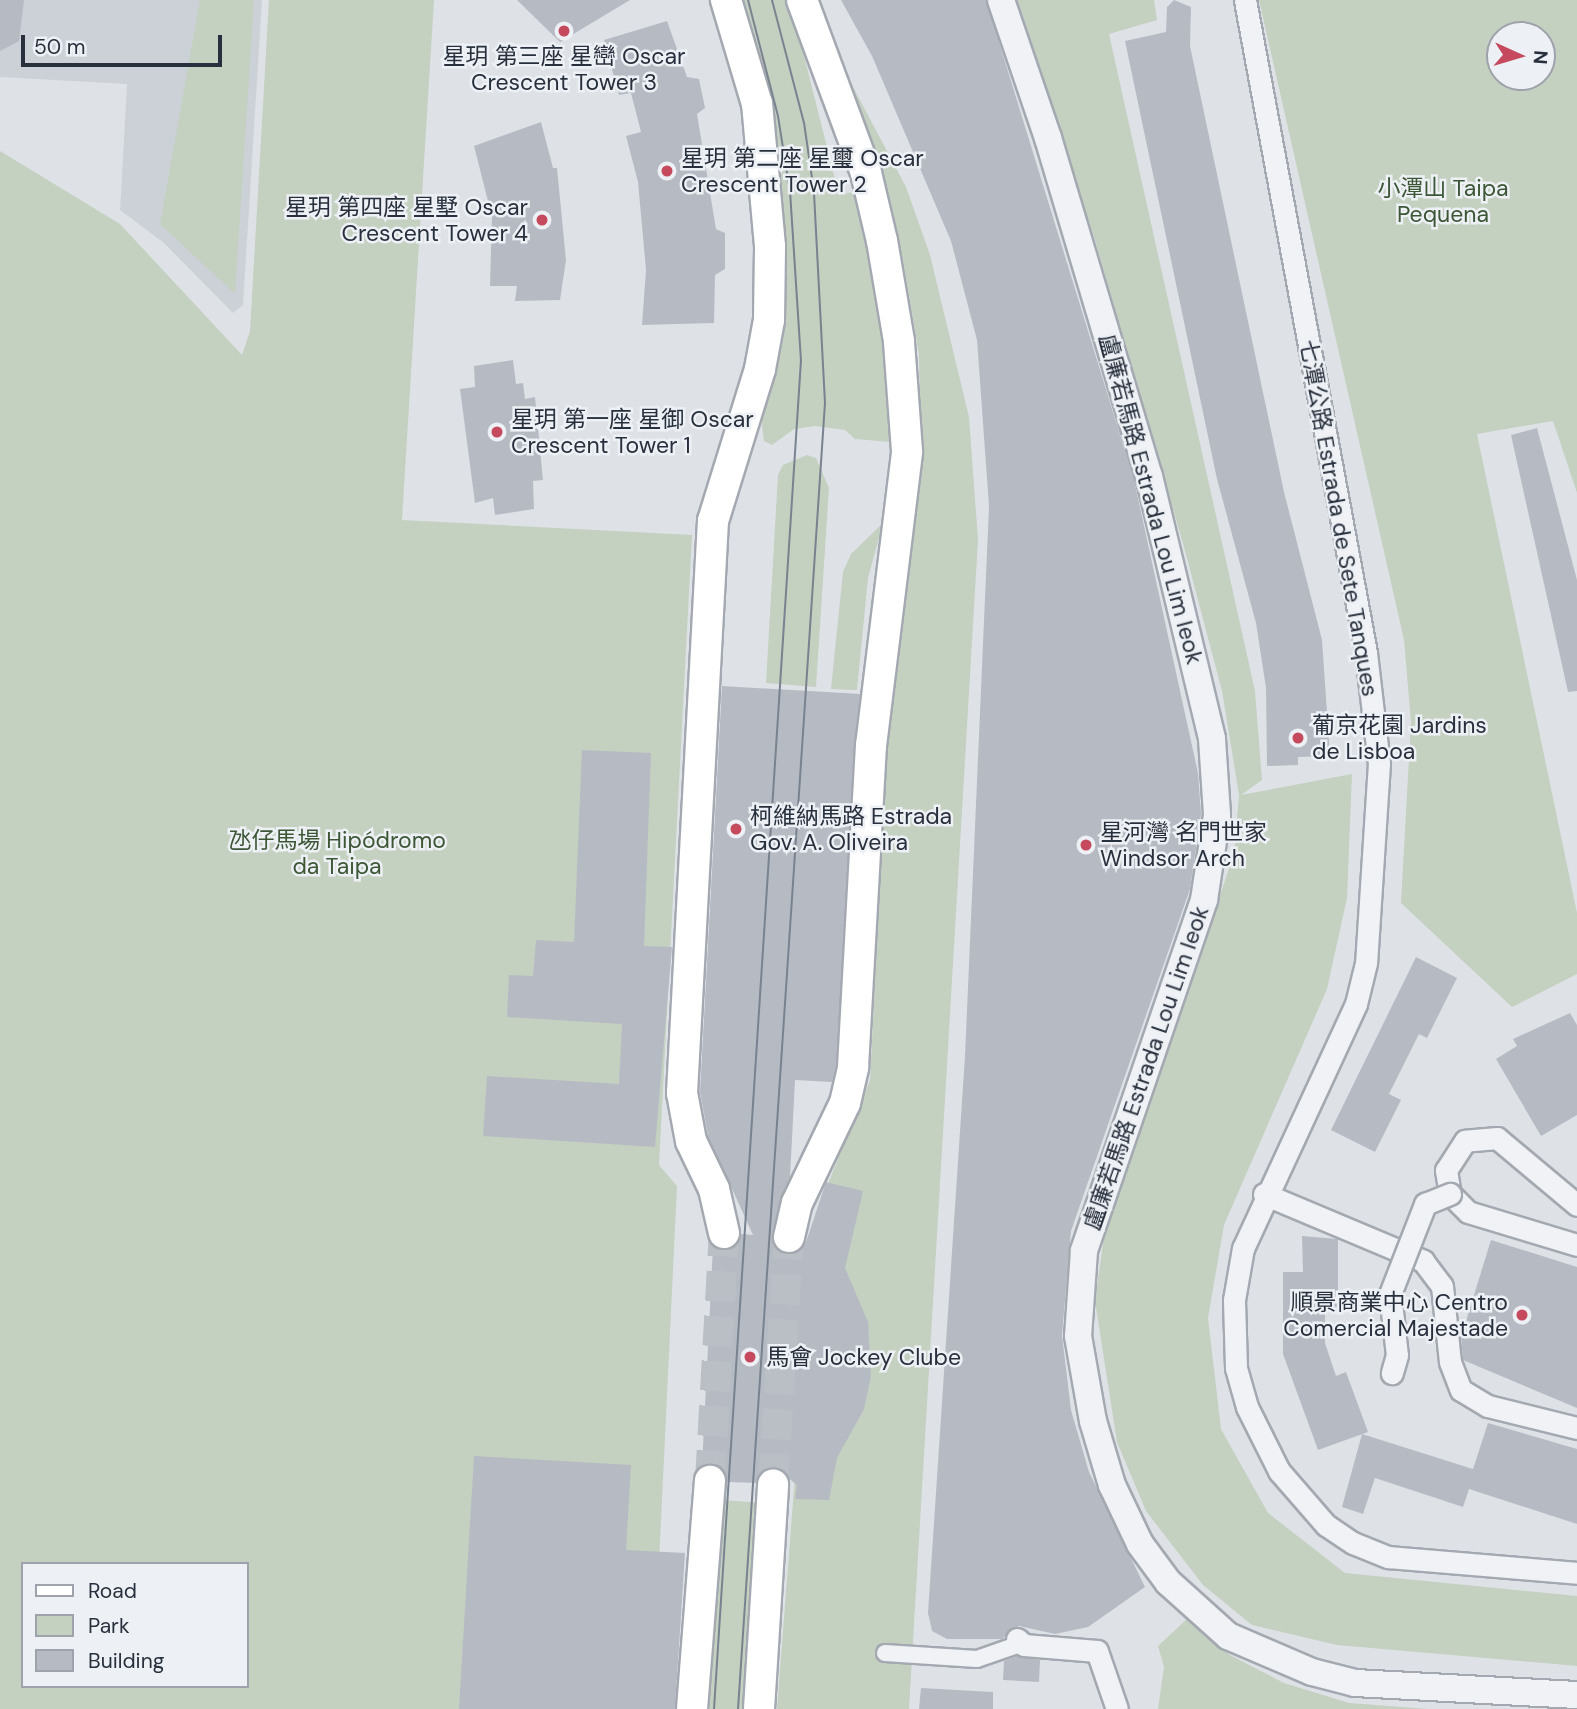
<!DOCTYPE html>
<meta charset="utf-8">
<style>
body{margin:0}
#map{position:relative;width:1577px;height:1709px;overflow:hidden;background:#dee2e7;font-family:"DM Sans","Noto Sans SC",sans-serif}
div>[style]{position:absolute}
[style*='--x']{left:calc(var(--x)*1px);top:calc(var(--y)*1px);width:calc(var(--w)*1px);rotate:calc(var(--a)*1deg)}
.built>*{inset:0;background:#ccd1d8}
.green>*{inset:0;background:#c4d0c0;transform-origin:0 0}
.building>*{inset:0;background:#b6bbc3}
.secondary-tunnel>*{height:30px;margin-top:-15px;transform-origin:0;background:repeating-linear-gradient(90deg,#babec5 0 30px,transparent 0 45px)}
.roads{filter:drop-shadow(2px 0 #a4a9b1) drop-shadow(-2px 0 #a4a9b1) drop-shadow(0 2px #a4a9b1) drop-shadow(0 -2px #a4a9b1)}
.pedestrian>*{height:16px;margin:-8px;padding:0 8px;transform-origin:8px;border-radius:8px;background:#f0f2f5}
.minor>*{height:21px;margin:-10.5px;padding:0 10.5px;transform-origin:10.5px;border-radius:10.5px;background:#f0f2f5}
.tertiary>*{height:26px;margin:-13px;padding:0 13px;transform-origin:13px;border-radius:13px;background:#f0f2f5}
.secondary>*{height:30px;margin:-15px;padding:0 15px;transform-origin:15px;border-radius:15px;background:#fff}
.tram>*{height:2px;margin:-1px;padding:0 1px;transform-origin:1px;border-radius:1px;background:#79828f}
.bridges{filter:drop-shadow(2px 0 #a4a9b1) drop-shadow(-2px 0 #a4a9b1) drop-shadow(0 2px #a4a9b1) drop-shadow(0 -2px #a4a9b1)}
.minor-bridge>*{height:21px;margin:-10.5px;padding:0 10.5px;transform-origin:10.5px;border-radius:10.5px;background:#f0f2f5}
.dots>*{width:19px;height:19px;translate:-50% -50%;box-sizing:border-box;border:4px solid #edf0f4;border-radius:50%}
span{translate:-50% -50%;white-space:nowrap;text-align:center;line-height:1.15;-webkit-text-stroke:5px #edf0f4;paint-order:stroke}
.poi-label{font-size:23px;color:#28303d}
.left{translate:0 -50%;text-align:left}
.right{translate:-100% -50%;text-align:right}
.park-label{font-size:23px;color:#3d5736}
.street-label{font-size:23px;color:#28303d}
.legend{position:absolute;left:21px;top:1562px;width:228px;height:126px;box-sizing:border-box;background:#edf0f4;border:2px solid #9ea3ab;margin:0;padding:9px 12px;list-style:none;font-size:21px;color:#28303d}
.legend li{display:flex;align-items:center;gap:14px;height:35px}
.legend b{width:35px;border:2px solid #9ea3ab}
.north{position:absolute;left:1486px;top:21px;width:70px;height:70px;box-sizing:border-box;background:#edf0f4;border:2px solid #9ea3ab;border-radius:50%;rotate:94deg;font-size:19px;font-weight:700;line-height:28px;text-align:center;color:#28303d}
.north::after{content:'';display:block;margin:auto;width:24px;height:32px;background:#c54a5e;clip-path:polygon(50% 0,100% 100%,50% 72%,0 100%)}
.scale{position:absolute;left:21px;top:35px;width:201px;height:32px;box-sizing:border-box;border:4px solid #28303d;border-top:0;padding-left:9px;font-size:21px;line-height:24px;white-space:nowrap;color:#28303d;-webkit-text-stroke:5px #edf0f4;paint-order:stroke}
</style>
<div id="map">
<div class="built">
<div style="clip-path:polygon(0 0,262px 0,243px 305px,233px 313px,164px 243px,120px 210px,127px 84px,0 77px)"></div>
</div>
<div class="green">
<div style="clip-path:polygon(200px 0,254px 0,235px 294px,160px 224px)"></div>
<div style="clip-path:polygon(evenodd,269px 0,434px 0,402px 520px,692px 535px,659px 1165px,677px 1186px,652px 1709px,0 1709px,0 151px,120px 224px,242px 355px,250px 331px,269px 0,23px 1564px,247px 1564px,247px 1686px,23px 1686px,23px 1564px)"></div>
<div style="clip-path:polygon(736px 0,790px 0,839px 195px,856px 191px,881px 288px,895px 427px,891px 442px,855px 439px,845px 430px,815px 426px,794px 429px,772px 445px,764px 441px,761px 419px,769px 373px)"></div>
<div style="clip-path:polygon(1017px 0,1154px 0,1157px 20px,1109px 34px,1255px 691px,1262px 780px,1241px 795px,1352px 774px,1347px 898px,1327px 989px,1224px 1225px,1208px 1318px,1221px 1429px,1268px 1513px,1345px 1573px,1577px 1596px,1577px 1666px,1337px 1645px,1252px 1625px,1203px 1585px,1146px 1511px,1117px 1442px,1095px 1301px,1104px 1237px,1234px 854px,1239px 795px,1222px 691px,1184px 547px,1095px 240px)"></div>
<div style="clip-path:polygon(evenodd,1259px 0,1577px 0,1577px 493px,1553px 421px,1477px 434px,1577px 913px,1577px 974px,1512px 1007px,1401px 903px,1411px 722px,1404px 640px,1259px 0,1500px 35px,1542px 35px,1542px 77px,1500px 77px,1500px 35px)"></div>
<div style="clip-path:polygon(817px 19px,906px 187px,930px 255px,969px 417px,978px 540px,909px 1709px,777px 1709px,815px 1216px,870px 1080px,889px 704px,921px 473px,919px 354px,903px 261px,886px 191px)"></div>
<div style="clip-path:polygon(807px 455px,816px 458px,829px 488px,816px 687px,766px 683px,778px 475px,783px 465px)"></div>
<div style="clip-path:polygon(883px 523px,868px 578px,857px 690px,831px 689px,843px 572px,851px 554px)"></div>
<div style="left:721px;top:1500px;width:40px;height:210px;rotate:4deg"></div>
<div style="clip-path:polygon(1188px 1618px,1230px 1655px,1284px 1683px,1349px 1703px,1428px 1709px,1158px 1709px,1164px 1667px,1158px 1646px)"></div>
</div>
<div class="building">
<div style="clip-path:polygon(0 0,24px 0,19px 41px,0 51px)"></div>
<div style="clip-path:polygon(517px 0,630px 0,560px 42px)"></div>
<div style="clip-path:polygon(841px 0,986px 0,1134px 480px,1198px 773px,1201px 814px,1190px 889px,1071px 1231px,1062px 1335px,1071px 1410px,1089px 1472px,1145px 1587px,1088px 1627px,1055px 1634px,1019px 1626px,1002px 1639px,947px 1639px,932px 1631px,928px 1613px,965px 1056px,989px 506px,977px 340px,951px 241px,872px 56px)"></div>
<div style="clip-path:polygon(1174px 0,1191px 7px,1190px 46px,1284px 492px,1322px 640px,1330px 756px,1298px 757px,1298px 765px,1267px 766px,1266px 688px,1256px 623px,1217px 479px,1125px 41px,1166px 32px,1167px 7px)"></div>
<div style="clip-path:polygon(667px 21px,687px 77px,699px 79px,705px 108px,697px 114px,716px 229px,725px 233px,725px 269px,715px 275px,714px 323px,642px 325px,646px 270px,638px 182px,626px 136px,641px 132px,631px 93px,619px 95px,604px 40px)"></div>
<div style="clip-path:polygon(541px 122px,553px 168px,557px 168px,566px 260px,560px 300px,515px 301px,517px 286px,490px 286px,492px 217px,474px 146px)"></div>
<div style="clip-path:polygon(513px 360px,516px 384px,523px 383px,525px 399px,535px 397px,543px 480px,533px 481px,534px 509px,495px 515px,493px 498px,475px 503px,460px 389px,475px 387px,474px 366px)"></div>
<div style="clip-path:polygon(1537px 428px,1577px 580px,1577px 691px,1568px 692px,1511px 435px)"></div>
<div style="clip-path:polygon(722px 686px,860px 694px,836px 1065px,832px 1082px,795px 1080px,790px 1178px,772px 1234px,778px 1250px,795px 1253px,806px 1242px,826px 1182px,863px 1191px,845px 1268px,868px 1322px,871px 1376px,864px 1409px,837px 1458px,829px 1500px,795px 1499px,797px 1485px,775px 1467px,765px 1469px,756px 1483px,727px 1482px,719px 1466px,702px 1466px,713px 1246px,729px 1250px,741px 1234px,753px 1235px,708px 1136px,700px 1092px)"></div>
<div style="clip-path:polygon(582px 750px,651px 753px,644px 946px,672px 947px,655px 1147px,483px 1136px,487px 1076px,619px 1084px,622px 1024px,507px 1017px,509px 975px,533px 976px,536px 940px,574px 942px)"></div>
<div style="clip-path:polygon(1416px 957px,1457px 978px,1427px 1038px,1419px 1034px,1389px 1094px,1401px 1100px,1375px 1152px,1331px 1130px)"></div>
<div style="clip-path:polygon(1570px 1013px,1577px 1025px,1577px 1115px,1541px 1136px,1496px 1059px,1517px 1046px,1513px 1039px)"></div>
<div style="clip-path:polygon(1302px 1236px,1338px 1239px,1338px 1307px,1325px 1307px,1325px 1343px,1336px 1376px,1346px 1372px,1368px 1432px,1318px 1450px,1283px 1354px,1283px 1272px,1303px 1272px)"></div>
<div style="clip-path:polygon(1491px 1240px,1577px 1267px,1577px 1408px,1463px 1360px,1461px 1337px)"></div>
<div style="clip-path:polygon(1488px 1423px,1577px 1449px,1577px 1524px,1469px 1489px,1463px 1507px,1375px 1478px,1363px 1514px,1342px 1507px,1362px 1434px,1473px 1469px)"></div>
<div style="clip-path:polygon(474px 1456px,631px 1465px,626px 1550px,685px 1553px,675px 1709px,459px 1709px)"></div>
<div style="clip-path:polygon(1018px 1656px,1040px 1660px,1039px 1682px,1003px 1680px,1004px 1661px)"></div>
<div style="clip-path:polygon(921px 1688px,993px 1692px,993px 1709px,919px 1709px)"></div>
</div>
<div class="secondary-tunnel">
<div style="--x:710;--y:1481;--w:248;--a:-86.8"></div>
<div style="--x:773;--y:1484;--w:248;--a:-86.3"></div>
</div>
<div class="roads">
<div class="pedestrian">
<div style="--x:885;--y:1653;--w:92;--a:3.7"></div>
<div style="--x:977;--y:1659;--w:46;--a:-19.2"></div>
</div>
<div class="minor">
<div style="--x:1245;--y:0;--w:664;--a:79.5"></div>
<div style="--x:1366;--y:653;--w:111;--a:83.3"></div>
<div style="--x:1379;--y:763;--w:200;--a:93.7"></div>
<div style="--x:1366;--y:963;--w:42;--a:103.7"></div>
<div style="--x:1356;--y:1004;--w:269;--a:114.8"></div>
<div style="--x:1243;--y:1248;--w:53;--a:99.8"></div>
<div style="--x:1234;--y:1300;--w:68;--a:88.3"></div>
<div style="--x:1236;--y:1368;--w:41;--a:74.2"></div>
<div style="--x:1247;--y:1407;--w:72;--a:63.4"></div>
<div style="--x:1279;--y:1471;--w:72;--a:49"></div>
<div style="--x:1326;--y:1525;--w:32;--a:34"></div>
<div style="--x:1353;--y:1543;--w:38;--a:22"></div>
<div style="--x:1388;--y:1557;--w:190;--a:4.8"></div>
<div style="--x:1264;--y:1194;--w:173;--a:22.8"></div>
<div style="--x:1423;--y:1261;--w:31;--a:53"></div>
<div style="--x:1442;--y:1286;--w:76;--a:84"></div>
<div style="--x:1450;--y:1362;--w:30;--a:69"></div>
<div style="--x:1461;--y:1390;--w:31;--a:31"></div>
<div style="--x:1488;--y:1406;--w:92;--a:13.9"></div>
<div style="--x:1577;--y:1205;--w:104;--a:-140.1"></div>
<div style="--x:1497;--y:1138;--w:32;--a:175"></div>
<div style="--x:1465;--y:1141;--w:35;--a:123"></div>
<div style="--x:1446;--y:1170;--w:24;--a:81"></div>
<div style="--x:1450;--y:1194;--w:25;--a:45"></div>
<div style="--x:1468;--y:1212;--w:114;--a:16.8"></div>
<div style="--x:1390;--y:1294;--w:61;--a:83.5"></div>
<div style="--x:1397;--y:1355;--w:19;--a:106"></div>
<div style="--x:1017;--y:1639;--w:9;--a:41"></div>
<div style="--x:1024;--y:1645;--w:73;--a:4.7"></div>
<div style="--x:1097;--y:1651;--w:61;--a:71"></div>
</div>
<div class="tertiary">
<div style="--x:1001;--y:0;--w:146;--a:71.2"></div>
<div style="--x:1048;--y:138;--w:353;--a:73.4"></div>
<div style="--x:1149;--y:476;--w:270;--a:76.5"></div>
<div style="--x:1212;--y:739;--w:76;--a:86.2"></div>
<div style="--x:1217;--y:815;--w:86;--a:98.7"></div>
<div style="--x:1204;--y:900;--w:371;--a:108.9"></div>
<div style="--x:1084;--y:1251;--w:85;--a:94"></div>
<div style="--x:1078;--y:1336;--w:86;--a:80"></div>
<div style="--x:1093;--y:1421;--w:67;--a:73.5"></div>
<div style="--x:1112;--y:1485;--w:65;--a:64.6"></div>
<div style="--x:1140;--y:1544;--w:47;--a:53.6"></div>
<div style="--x:1168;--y:1582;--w:81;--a:42"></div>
<div style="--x:1228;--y:1636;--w:91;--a:23.2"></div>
<div style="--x:1312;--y:1672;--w:44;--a:14.3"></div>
<div style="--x:1355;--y:1683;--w:222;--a:3.1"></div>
</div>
<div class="secondary">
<div style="--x:724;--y:1233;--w:45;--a:-102.8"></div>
<div style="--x:714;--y:1189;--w:53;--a:-115.6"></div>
<div style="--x:691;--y:1141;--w:49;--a:-100.6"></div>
<div style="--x:682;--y:1093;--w:573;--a:-86.9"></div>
<div style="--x:713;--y:521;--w:159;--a:-72.8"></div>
<div style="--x:760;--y:369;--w:50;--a:-79.6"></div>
<div style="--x:769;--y:320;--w:74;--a:-89.2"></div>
<div style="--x:770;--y:246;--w:143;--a:-95.2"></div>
<div style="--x:757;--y:104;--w:109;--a:-106.6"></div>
<div style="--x:789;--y:1237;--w:35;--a:-77"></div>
<div style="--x:797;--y:1203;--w:111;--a:-64.4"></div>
<div style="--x:845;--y:1103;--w:37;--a:-77"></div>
<div style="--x:853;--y:1067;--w:322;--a:-86.8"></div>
<div style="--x:871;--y:746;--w:297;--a:-83"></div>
<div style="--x:907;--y:451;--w:110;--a:-94.2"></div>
<div style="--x:899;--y:341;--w:101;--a:-99.6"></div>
<div style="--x:882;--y:241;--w:70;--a:-103.2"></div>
<div style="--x:866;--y:173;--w:184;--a:-110.3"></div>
<div style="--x:692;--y:1709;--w:229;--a:-85.5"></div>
<div style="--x:759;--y:1709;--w:225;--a:-86.4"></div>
</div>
</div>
<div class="tram">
<div style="--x:714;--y:1709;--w:1351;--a:-86.31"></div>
<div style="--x:801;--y:361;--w:169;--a:-93.7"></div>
<div style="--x:790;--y:192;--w:77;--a:-99"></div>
<div style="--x:778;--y:116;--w:120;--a:-104.5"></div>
<div style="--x:738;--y:1709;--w:1309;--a:-86.19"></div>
<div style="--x:825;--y:403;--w:211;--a:-93"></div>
<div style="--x:814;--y:192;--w:70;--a:-98.2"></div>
<div style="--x:804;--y:123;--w:127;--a:-104.6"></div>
</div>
<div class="bridges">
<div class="minor-bridge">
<div style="--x:1390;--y:1294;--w:97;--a:-68.7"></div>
<div style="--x:1425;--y:1204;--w:27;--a:-22"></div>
</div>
</div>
<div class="dots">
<div style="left:564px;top:31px;background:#c54a5e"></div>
<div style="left:667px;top:171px;background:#c54a5e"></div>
<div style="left:542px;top:220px;background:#c54a5e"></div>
<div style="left:497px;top:432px;background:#c54a5e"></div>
<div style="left:1298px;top:738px;background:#c54a5e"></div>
<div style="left:736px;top:829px;background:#c54a5e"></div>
<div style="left:1086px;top:845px;background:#c54a5e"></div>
<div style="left:1522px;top:1315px;background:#c54a5e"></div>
<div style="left:750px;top:1357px;background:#c54a5e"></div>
</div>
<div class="poi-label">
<span style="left:564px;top:69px">星玥 第三座 星巒 Oscar<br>Crescent Tower 3</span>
<span class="left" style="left:681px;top:171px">星玥 第二座 星璽 Oscar<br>Crescent Tower 2</span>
<span class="right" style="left:528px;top:220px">星玥 第四座 星墅 Oscar<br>Crescent Tower 4</span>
<span class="left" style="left:511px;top:432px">星玥 第一座 星御 Oscar<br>Crescent Tower 1</span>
<span class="left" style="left:1312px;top:738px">葡京花園 Jardins<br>de Lisboa</span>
<span class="left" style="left:750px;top:829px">柯維納馬路 Estrada<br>Gov. A. Oliveira</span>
<span class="left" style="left:1100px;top:845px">星河灣 名門世家<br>Windsor Arch</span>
<span class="right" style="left:1508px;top:1315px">順景商業中心 Centro<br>Comercial Majestade</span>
<span class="left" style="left:766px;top:1357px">馬會 Jockey Clube</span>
</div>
<div class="park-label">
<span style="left:1443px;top:201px">小潭山 Taipa<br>Pequena</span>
<span style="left:337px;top:853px">氹仔馬場 Hipódromo<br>da Taipa</span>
</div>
<div class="street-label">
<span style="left:1151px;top:499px;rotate:75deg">盧廉若馬路 Estrada Lou Lim Ieok</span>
<span style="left:1339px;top:518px;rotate:80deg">七潭公路 Estrada de Sete Tanques</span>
<span style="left:1146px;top:1068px;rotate:-71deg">盧廉若馬路 Estrada Lou Lim Ieok</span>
</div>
<ul class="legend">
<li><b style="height:9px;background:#fff"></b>Road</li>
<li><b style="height:19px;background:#c4d0c0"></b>Park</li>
<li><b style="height:19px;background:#b6bbc3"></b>Building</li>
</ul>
<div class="north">N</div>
<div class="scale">50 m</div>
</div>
